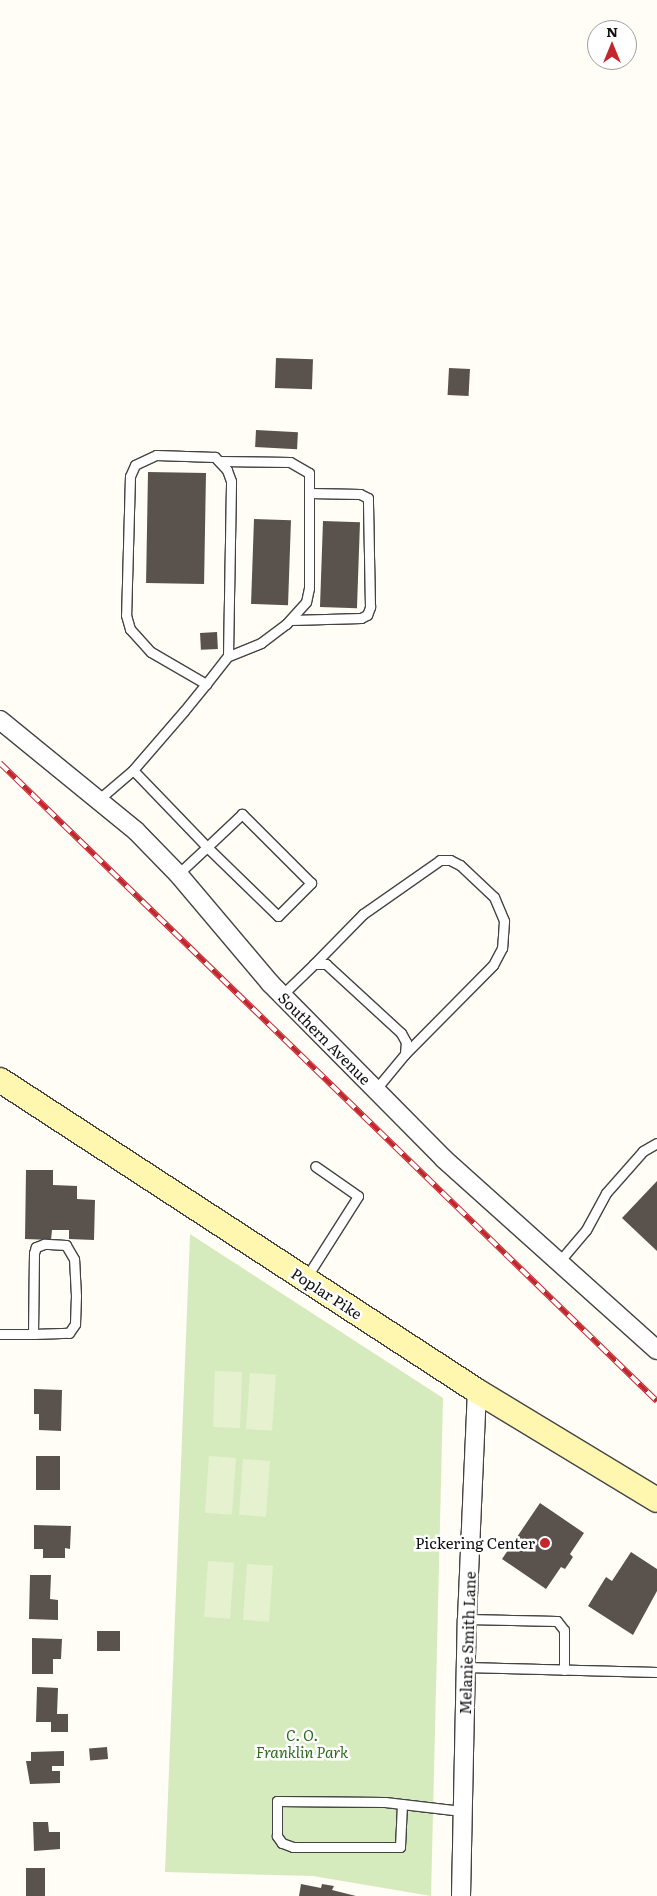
<!DOCTYPE html>
<style>
body{margin:0}
#map{position:relative;width:657px;height:1896px;overflow:hidden;background:#fffdf5;font-family:Literata,serif}
div>[style]{position:absolute}
[style*='--x']{left:calc(var(--x)*1px);top:calc(var(--y)*1px);width:calc(var(--w)*1px);rotate:calc(var(--a)*1deg)}
.green>*{inset:0;background:#d5ebbd}
.pitch>*{inset:0;background:#e6f2cf;transform-origin:0 0}
.building>*{inset:0;background:#5a524d;transform-origin:0 0}
.roads{filter:drop-shadow(1px 0 #444) drop-shadow(-1px 0 #444) drop-shadow(0 1px #444) drop-shadow(0 -1px #444)}
.lane>*{height:9px;margin:-4.5px;padding:0 4.5px;transform-origin:4.5px;border-radius:4.5px;background:#fff}
.street>*{height:18px;margin:-9px;padding:0 9px;transform-origin:9px;border-radius:9px;background:#fff}
.secondary>*{height:24px;margin:-12px;padding:0 12px;transform-origin:12px;border-radius:12px;background:#fff6b0}
.rail>*{height:5.5px;margin-top:-2.75px;transform-origin:0;background:repeating-linear-gradient(90deg,#fff 0 11px,#c4262e 0 22px);box-sizing:border-box;border-block:1px solid #c4262e}
.dots>*{width:14px;height:14px;translate:-50% -50%;box-sizing:border-box;border:2px solid #fff;border-radius:50%}
span{translate:-50% -50%;white-space:nowrap;text-align:center;line-height:1.15;-webkit-text-stroke:5px #fff;paint-order:stroke}
.street-label{font-size:15px;color:#111}
.poi-label{font-size:15px;color:#111}
.right{translate:-100% -50%;text-align:right}
.park-label{font-size:15px;color:#2f6b1f;font-style:italic}
.north{position:absolute;left:587px;top:20px;width:50px;height:50px;box-sizing:border-box;background:#fff;border:1px solid #a0a0a0;border-radius:50%;rotate:0deg;font-size:14px;font-weight:700;line-height:20px;text-align:center;color:#111}
.north::after{content:'';display:block;margin:auto;width:18px;height:22px;background:#c4262e;clip-path:polygon(50% 0,100% 100%,50% 72%,0 100%)}
</style>
<div id="map">
<div class="green">
<div style="clip-path:polygon(190px 1234px,443px 1398px,431px 1896px,313px 1876px,165px 1872px)"></div>
</div>
<div class="pitch">
<div style="left:215px;top:1371px;width:27px;height:56px;rotate:2deg"></div>
<div style="left:250px;top:1373px;width:26px;height:56px;rotate:4deg"></div>
<div style="left:209px;top:1456px;width:27px;height:57px;rotate:4deg"></div>
<div style="left:243px;top:1459px;width:27px;height:56px;rotate:4deg"></div>
<div style="left:208px;top:1561px;width:26px;height:56px;rotate:4deg"></div>
<div style="left:247px;top:1564px;width:26px;height:56px;rotate:4deg"></div>
</div>
<div class="building">
<div style="left:276px;top:358px;width:37px;height:30px;rotate:2deg"></div>
<div style="left:449px;top:368px;width:21px;height:27px;rotate:3deg"></div>
<div style="left:256px;top:430px;width:42px;height:17px;rotate:3deg"></div>
<div style="left:148px;top:472px;width:58px;height:111px;rotate:1deg"></div>
<div style="left:254px;top:519px;width:37px;height:85px;rotate:2deg"></div>
<div style="left:323px;top:521px;width:37px;height:86px;rotate:2deg"></div>
<div style="left:217px;top:632px;width:17px;height:17px;rotate:87deg"></div>
<div style="clip-path:polygon(26px 1170px,53px 1170px,53px 1185px,77px 1186px,77px 1199px,95px 1200px,94px 1240px,69px 1239px,69px 1230px,52px 1230px,51px 1240px,25px 1239px)"></div>
<div style="clip-path:polygon(657px 1181px,657px 1251px,622px 1218px)"></div>
<div style="clip-path:polygon(34px 1389px,62px 1390px,61px 1431px,39px 1430px,39px 1414px,34px 1414px)"></div>
<div style="left:36px;top:1456px;width:24px;height:34px"></div>
<div style="clip-path:polygon(540px 1503px,584px 1533px,570px 1554px,573px 1557px,565px 1569px,561px 1567px,546px 1589px,502px 1559px)"></div>
<div style="clip-path:polygon(34px 1525px,71px 1526px,70px 1549px,65px 1548px,65px 1558px,43px 1558px,43px 1549px,34px 1549px)"></div>
<div style="clip-path:polygon(631px 1552px,657px 1569px,657px 1591px,633px 1635px,588px 1606px,606px 1577px,612px 1581px)"></div>
<div style="clip-path:polygon(30px 1575px,51px 1575px,50px 1599px,58px 1600px,58px 1620px,29px 1619px)"></div>
<div style="left:97px;top:1631px;width:23px;height:20px"></div>
<div style="clip-path:polygon(32px 1638px,62px 1639px,61px 1659px,53px 1659px,53px 1674px,32px 1674px)"></div>
<div style="clip-path:polygon(37px 1687px,58px 1688px,57px 1714px,68px 1714px,68px 1732px,51px 1732px,51px 1722px,36px 1722px)"></div>
<div style="left:107px;top:1747px;width:12px;height:18px;rotate:85deg"></div>
<div style="clip-path:polygon(64px 1751px,64px 1766px,52px 1766px,52px 1771px,60px 1771px,60px 1783px,30px 1784px,26px 1761px,31px 1761px,31px 1752px)"></div>
<div style="clip-path:polygon(33px 1822px,48px 1822px,49px 1832px,60px 1832px,60px 1849px,34px 1851px)"></div>
<div style="left:26px;top:1868px;width:19px;height:28px"></div>
<div style="clip-path:polygon(301px 1884px,321px 1888px,322px 1884px,334px 1886px,332px 1890px,356px 1896px,299px 1896px)"></div>
</div>
<div class="roads">
<div class="lane">
<div style="--x:220;--y:461;--w:70;--a:0.8"></div>
<div style="--x:290;--y:462;--w:22;--a:30"></div>
<div style="--x:309;--y:473;--w:115;--a:90"></div>
<div style="--x:309;--y:588;--w:14;--a:102"></div>
<div style="--x:306;--y:602;--w:30;--a:132"></div>
<div style="--x:286;--y:624;--w:31;--a:143"></div>
<div style="--x:261;--y:643;--w:35;--a:158"></div>
<div style="--x:291;--y:620;--w:70;--a:-1.6"></div>
<div style="--x:361;--y:618;--w:7;--a:-27"></div>
<div style="--x:367;--y:615;--w:9;--a:-69"></div>
<div style="--x:370;--y:607;--w:109;--a:-91.1"></div>
<div style="--x:368;--y:498;--w:9;--a:-153"></div>
<div style="--x:360;--y:494;--w:51;--a:-178.9"></div>
<div style="--x:133;--y:770;--w:78;--a:-49.2"></div>
<div style="--x:184;--y:711;--w:35;--a:-51"></div>
<div style="--x:206;--y:684;--w:36;--a:-52"></div>
<div style="--x:228;--y:656;--w:175;--a:-89"></div>
<div style="--x:231;--y:481;--w:12;--a:-110"></div>
<div style="--x:227;--y:470;--w:18;--a:-133"></div>
<div style="--x:215;--y:457;--w:59;--a:-178.1"></div>
<div style="--x:156;--y:455;--w:23;--a:155"></div>
<div style="--x:135;--y:465;--w:12;--a:114"></div>
<div style="--x:130;--y:476;--w:139;--a:91.6"></div>
<div style="--x:126;--y:615;--w:15;--a:74"></div>
<div style="--x:130;--y:629;--w:31;--a:48"></div>
<div style="--x:151;--y:652;--w:64;--a:30.2"></div>
<div style="--x:98;--y:800;--w:46;--a:-40.6"></div>
<div style="--x:133;--y:770;--w:107;--a:46.1"></div>
<div style="--x:207;--y:847;--w:99;--a:44.2"></div>
<div style="--x:278;--y:916;--w:47;--a:-45"></div>
<div style="--x:311;--y:883;--w:98;--a:-135"></div>
<div style="--x:242;--y:814;--w:48;--a:136.7"></div>
<div style="--x:207;--y:847;--w:40;--a:137"></div>
<div style="--x:314;--y:964;--w:70;--a:-45.6"></div>
<div style="--x:363;--y:914;--w:94;--a:-35"></div>
<div style="--x:440;--y:860;--w:10;--a:0"></div>
<div style="--x:450;--y:860;--w:11;--a:27"></div>
<div style="--x:460;--y:865;--w:47;--a:43.3"></div>
<div style="--x:494;--y:897;--w:26;--a:67"></div>
<div style="--x:504;--y:921;--w:27;--a:94"></div>
<div style="--x:502;--y:948;--w:19;--a:118"></div>
<div style="--x:493;--y:965;--w:125;--a:134.7"></div>
<div style="--x:282;--y:995;--w:45;--a:-44.1"></div>
<div style="--x:314;--y:964;--w:12;--a:0"></div>
<div style="--x:326;--y:964;--w:102;--a:42.6"></div>
<div style="--x:401;--y:1033;--w:10;--a:61"></div>
<div style="--x:406;--y:1042;--w:12;--a:95"></div>
<div style="--x:405;--y:1054;--w:45;--a:129.6"></div>
<div style="--x:558;--y:1263;--w:43;--a:-49.7"></div>
<div style="--x:586;--y:1230;--w:42;--a:-61.6"></div>
<div style="--x:606;--y:1193;--w:56;--a:-48.6"></div>
<div style="--x:643;--y:1151;--w:16;--a:-30"></div>
<div style="--x:306;--y:1278;--w:97;--a:-57.6"></div>
<div style="--x:358;--y:1196;--w:52;--a:-145.1"></div>
<div style="--x:0;--y:1334;--w:33;--a:0"></div>
<div style="--x:33;--y:1334;--w:36;--a:-2"></div>
<div style="--x:69;--y:1333;--w:11;--a:-56"></div>
<div style="--x:75;--y:1324;--w:28;--a:-88"></div>
<div style="--x:76;--y:1296;--w:37;--a:-93"></div>
<div style="--x:74;--y:1259;--w:16;--a:-120"></div>
<div style="--x:66;--y:1245;--w:22;--a:-177"></div>
<div style="--x:44;--y:1244;--w:9;--a:159"></div>
<div style="--x:36;--y:1247;--w:6;--a:108"></div>
<div style="--x:34;--y:1253;--w:81;--a:90.7"></div>
<div style="--x:467;--y:1619;--w:90;--a:1.3"></div>
<div style="--x:557;--y:1621;--w:11;--a:52"></div>
<div style="--x:564;--y:1630;--w:40;--a:90"></div>
<div style="--x:465;--y:1667;--w:192;--a:1.5"></div>
<div style="--x:402;--y:1804;--w:43;--a:92.7"></div>
<div style="--x:400;--y:1847;--w:107;--a:180"></div>
<div style="--x:293;--y:1847;--w:12;--a:-160"></div>
<div style="--x:282;--y:1843;--w:9;--a:-126"></div>
<div style="--x:277;--y:1836;--w:35;--a:-90"></div>
<div style="--x:277;--y:1801;--w:108;--a:0.5"></div>
<div style="--x:385;--y:1802;--w:17;--a:7"></div>
<div style="--x:402;--y:1804;--w:60;--a:6.7"></div>
</div>
<div class="street">
<div style="--x:0;--y:720;--w:176;--a:39.2"></div>
<div style="--x:136;--y:831;--w:60;--a:45.7"></div>
<div style="--x:178;--y:874;--w:143;--a:49.8"></div>
<div style="--x:270;--y:983;--w:247;--a:45.3"></div>
<div style="--x:444;--y:1159;--w:286;--a:41.9"></div>
<div style="--x:461;--y:1896;--w:277;--a:-88.8"></div>
<div style="--x:467;--y:1619;--w:228;--a:-87.5"></div>
</div>
<div class="secondary">
<div style="--x:0;--y:1080;--w:569;--a:33.1"></div>
<div style="--x:477;--y:1391;--w:210;--a:31.2"></div>
</div>
</div>
<div class="rail">
<div style="--x:0;--y:763;--w:916;--a:44.16"></div>
</div>
<div class="dots">
<div style="left:545px;top:1543px;background:#c4262e"></div>
</div>
<div class="street-label">
<span style="left:325px;top:1038px;rotate:45deg">Southern Avenue</span>
<span style="left:327px;top:1293px;rotate:33deg">Poplar Pike</span>
<span style="left:467px;top:1643px;rotate:-88deg">Melanie Smith Lane</span>
</div>
<div class="poi-label">
<span class="right" style="left:535px;top:1543px">Pickering Center</span>
</div>
<div class="park-label">
<span style="left:302px;top:1743px">C. O.<br>Franklin Park</span>
</div>
<div class="north">N</div>
</div>
